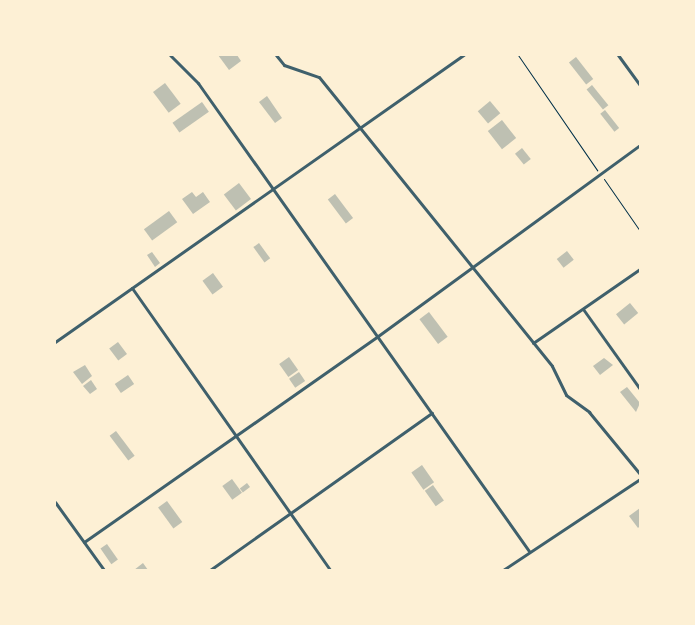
<!DOCTYPE html>
<style>
body{margin:0}
#map{position:relative;width:695px;height:625px;overflow:hidden;background:#fdf0d5;font-family:"Alegreya Sans",sans-serif}
div>[style]{position:absolute}
[style*='--x']{left:calc(var(--x)*1px);top:calc(var(--y)*1px);width:calc(var(--w)*1px);rotate:calc(var(--a)*1deg)}
.building>*{inset:0;background:#bec0b2;transform-origin:0 0}
.path>*{height:1px;margin:-0.5px;padding:0 0.5px;transform-origin:0.5px;border-radius:0.5px;background:#003049}
.minor>*{height:3px;margin:-1.5px;padding:0 1.5px;transform-origin:1.5px;border-radius:1.5px;background:#3f606c}
span{translate:-50% -50%;white-space:nowrap;text-align:center;line-height:1.15;-webkit-text-stroke:4px #fdf0d5;paint-order:stroke}
.frame{position:absolute;inset:0;border:56px solid #fdf0d5;pointer-events:none}
</style>
<div id="map">
<div class="building">
<div style="clip-path:polygon(218px 55px,237px 55px,241px 61px,229px 70px)"></div>
<div style="left:576px;top:57px;width:28px;height:9px;rotate:52deg"></div>
<div style="left:165px;top:83px;width:26px;height:15px;rotate:53deg"></div>
<div style="left:592px;top:85px;width:26px;height:7px;rotate:51deg"></div>
<div style="clip-path:polygon(267px 96px,282px 118px,275px 123px,259px 102px)"></div>
<div style="left:490px;top:101px;width:16px;height:16px;rotate:50deg"></div>
<div style="left:202px;top:102px;width:12px;height:36px;rotate:55deg"></div>
<div style="left:605px;top:110px;width:23px;height:6px;rotate:52deg"></div>
<div style="left:502px;top:120px;width:23px;height:18px;rotate:52deg"></div>
<div style="left:522px;top:148px;width:14px;height:9px;rotate:51deg"></div>
<div style="left:239px;top:183px;width:20px;height:19px;rotate:53deg"></div>
<div style="clip-path:polygon(192px 192px,196px 197px,203px 192px,210px 202px,193px 214px,182px 199px)"></div>
<div style="left:335px;top:194px;width:30px;height:9px;rotate:53deg"></div>
<div style="left:169px;top:211px;width:14px;height:31px;rotate:54deg"></div>
<div style="left:259px;top:243px;width:19px;height:7px;rotate:54deg"></div>
<div style="left:567px;top:251px;width:11px;height:13px;rotate:52deg"></div>
<div style="clip-path:polygon(152px 252px,160px 263px,155px 267px,147px 255px)"></div>
<div style="left:213px;top:273px;width:17px;height:13px;rotate:54deg"></div>
<div style="left:630px;top:303px;width:13px;height:18px;rotate:51deg"></div>
<div style="left:429px;top:312px;width:31px;height:12px;rotate:53deg"></div>
<div style="left:118px;top:342px;width:15px;height:11px;rotate:53deg"></div>
<div style="left:289px;top:357px;width:16px;height:12px;rotate:55deg"></div>
<div style="clip-path:polygon(604px 358px,613px 365px,600px 375px,593px 366px)"></div>
<div style="clip-path:polygon(85px 365px,92px 376px,82px 384px,73px 372px)"></div>
<div style="left:299px;top:372px;width:11px;height:12px;rotate:56deg"></div>
<div style="left:128px;top:375px;width:11px;height:16px;rotate:56deg"></div>
<div style="clip-path:polygon(91px 380px,97px 389px,90px 394px,83px 386px)"></div>
<div style="clip-path:polygon(627px 387px,640px 403px,636px 412px,620px 392px)"></div>
<div style="left:116px;top:431px;width:31px;height:8px;rotate:53deg"></div>
<div style="left:422px;top:465px;width:21px;height:13px;rotate:55deg"></div>
<div style="left:232px;top:479px;width:17px;height:12px;rotate:54deg"></div>
<div style="left:247px;top:483px;width:5px;height:9px;rotate:53deg"></div>
<div style="left:433px;top:485px;width:19px;height:10px;rotate:55deg"></div>
<div style="left:167px;top:501px;width:26px;height:11px;rotate:54deg"></div>
<div style="clip-path:polygon(640px 508px,640px 526px,638px 528px,629px 516px)"></div>
<div style="left:107px;top:544px;width:19px;height:8px;rotate:55deg"></div>
<div style="clip-path:polygon(143px 563px,148px 570px,134px 570px)"></div>
</div>
<div class="path">
<div style="--x:518;--y:55;--w:140;--a:55.5"></div>
<div style="--x:604;--y:179;--w:63;--a:55.3"></div>
</div>
<div class="minor">
<div style="--x:170;--y:55;--w:40;--a:45"></div>
<div style="--x:198;--y:83;--w:573;--a:54.73"></div>
<div style="--x:276;--y:55;--w:13;--a:51"></div>
<div style="--x:284;--y:65;--w:37;--a:19"></div>
<div style="--x:319;--y:77;--w:371;--a:51.1"></div>
<div style="--x:552;--y:366;--w:32;--a:64"></div>
<div style="--x:566;--y:395;--w:29;--a:36"></div>
<div style="--x:589;--y:412;--w:80;--a:50.6"></div>
<div style="--x:618;--y:55;--w:37;--a:54"></div>
<div style="--x:132;--y:288;--w:345;--a:54.9"></div>
<div style="--x:583;--y:309;--w:98;--a:54.5"></div>
<div style="--x:55;--y:342;--w:500;--a:-35.1"></div>
<div style="--x:533;--y:343;--w:130;--a:-34.7"></div>
<div style="--x:55;--y:502;--w:84;--a:54.2"></div>
<div style="--x:84;--y:542;--w:359;--a:-35"></div>
<div style="--x:378;--y:336;--w:324;--a:-36.1"></div>
<div style="--x:210;--y:570;--w:272;--a:-35.3"></div>
<div style="--x:503;--y:570;--w:164;--a:-33.6"></div>
</div>
<div class="frame"></div>
</div>
